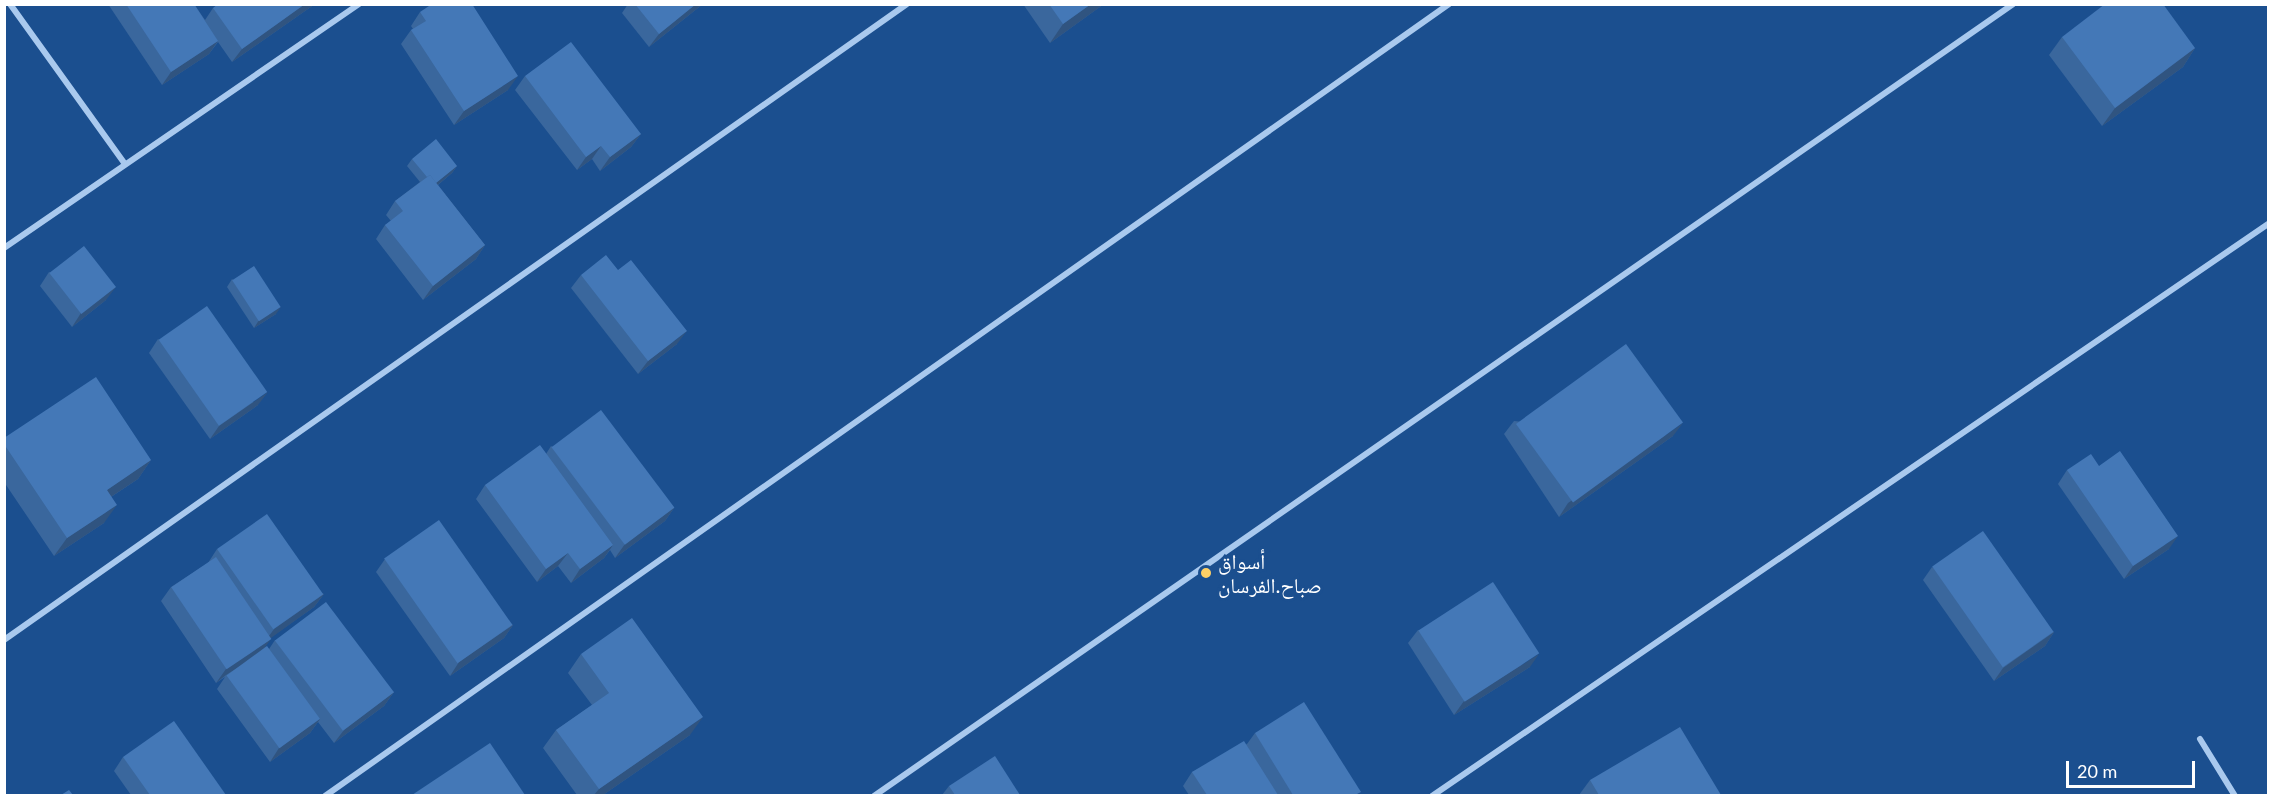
<!DOCTYPE html>
<meta charset="utf-8">
<style>
body{margin:0}
#map{position:relative;width:2273px;height:800px;overflow:hidden;background:#1b4f8f;font-family:Lato,"Noto Naskh Arabic",sans-serif}
div>[style]{position:absolute}
[style*='--x']{left:calc(var(--x)*1px);top:calc(var(--y)*1px);width:calc(var(--w)*1px);rotate:calc(var(--a)*1deg)}
.minor>*{height:6px;margin:-3px;padding:0 3px;transform-origin:3px;border-radius:3px;background:#a9c9ee}
.wall>*{inset:0;background:#3a679d}
.shaded-wall>*{inset:0;background:#305480}
.building>*{inset:0;background:#4478b7;transform-origin:0 0}
.dots>*{width:16px;height:16px;translate:-50% -50%;box-sizing:border-box;border:3px solid #1b4f8f;border-radius:50%}
span{translate:-50% -50%;white-space:nowrap;text-align:center;line-height:1.15;-webkit-text-stroke:6px #1b4f8f;paint-order:stroke}
.poi-label{font-size:21px;color:#fff}
.left{translate:0 -50%;text-align:left}
.frame{position:absolute;inset:0;border:6px solid #fff;pointer-events:none}
.scale{position:absolute;left:2066px;top:761px;width:129px;height:27px;box-sizing:border-box;border:3px solid #fff;border-top:0;padding-left:8px;font-size:18px;line-height:21px;white-space:nowrap;color:#fff;-webkit-text-stroke:4px #1b4f8f;paint-order:stroke}
</style>
<div id="map">
<div class="minor">
<div style="--x:10;--y:4;--w:197;--a:54.3"></div>
<div style="--x:4;--y:248;--w:431;--a:-34.5"></div>
<div style="--x:4;--y:640;--w:1104;--a:-35.16"></div>
<div style="--x:2200;--y:739;--w:67;--a:58.4"></div>
<div style="--x:325;--y:796;--w:1375;--a:-35.17"></div>
<div style="--x:874;--y:796;--w:1387;--a:-34.81"></div>
<div style="--x:1432;--y:796;--w:1013;--a:-34.38"></div>
</div>
<div class="wall">
<div style="clip-path:polygon(108px 4px,194px 4px,205px 20px,213px 8px,315px 4px,232px 62px,218px 42px,209px 54px,162px 85px)"></div>
<div style="clip-path:polygon(628px 4px,703px 4px,649px 47px,622px 13px)"></div>
<div style="clip-path:polygon(1023px 4px,1104px 4px,1050px 43px)"></div>
<div style="clip-path:polygon(420px 12px,508px 90px,454px 125px,401px 44px,411px 30px,413px 29px,411px 26px)"></div>
<div style="clip-path:polygon(2062px 37px,2195px 48px,2183px 67px,2102px 126px,2049px 55px)"></div>
<div style="clip-path:polygon(525px 76px,641px 134px,631px 147px,600px 171px,592px 159px,577px 170px,515px 90px)"></div>
<div style="clip-path:polygon(412px 159px,457px 166px,452px 173px,438px 185px,485px 245px,476px 259px,423px 300px,376px 239px,385px 225px,391px 221px,386px 215px,395px 201px,420px 182px,407px 166px)"></div>
<div style="clip-path:polygon(49px 272px,106px 300px,72px 327px,40px 286px)"></div>
<div style="clip-path:polygon(581px 275px,677px 344px,638px 374px,571px 288px)"></div>
<div style="clip-path:polygon(232px 279px,276px 314px,254px 328px,227px 287px)"></div>
<div style="clip-path:polygon(158px 339px,258px 405px,210px 439px,149px 353px)"></div>
<div style="clip-path:polygon(1514px 421px,1673px 436px,1559px 517px,1504px 434px)"></div>
<div style="clip-path:polygon(4px 438px,151px 460px,138px 479px,111px 497px,104px 523px,54px 556px,4px 482px)"></div>
<div style="clip-path:polygon(551px 446px,674px 508px,665px 521px,615px 558px,610px 550px,604px 558px,571px 583px,558px 566px,537px 582px,476px 499px,485px 485px,546px 454px)"></div>
<div style="clip-path:polygon(2099px 466px,2169px 549px,2124px 579px,2058px 484px,2067px 470px)"></div>
<div style="clip-path:polygon(217px 549px,324px 594px,314px 607px,270px 638px,265px 647px,269px 649px,275px 640px,394px 692px,384px 706px,334px 743px,318px 722px,310px 733px,270px 762px,217px 689px,225px 677px,216px 683px,161px 601px,171px 587px,208px 563px)"></div>
<div style="clip-path:polygon(385px 559px,513px 625px,504px 638px,450px 676px,376px 572px)"></div>
<div style="clip-path:polygon(1932px 567px,2054px 632px,2045px 646px,1994px 681px,1923px 580px)"></div>
<div style="clip-path:polygon(1418px 630px,1530px 667px,1454px 715px,1408px 643px)"></div>
<div style="clip-path:polygon(581px 654px,690px 735px,603px 795px,577px 795px,543px 748px,556px 730px,592px 705px,568px 673px)"></div>
<div style="clip-path:polygon(1255px 733px,1358px 795px,1189px 795px,1183px 786px,1192px 772px,1247px 744px)"></div>
<div style="clip-path:polygon(123px 757px,226px 795px,131px 795px,114px 771px)"></div>
<div style="clip-path:polygon(1590px 780px,1721px 795px,1579px 795px)"></div>
<div style="clip-path:polygon(949px 786px,1020px 795px,942px 795px)"></div>
</div>
<div class="shaded-wall">
<div style="clip-path:polygon(305px 4px,315px 4px,232px 62px,242px 49px)"></div>
<div style="clip-path:polygon(696px 4px,703px 4px,649px 47px,659px 34px)"></div>
<div style="clip-path:polygon(1091px 4px,1104px 4px,1050px 43px,1063px 24px)"></div>
<div style="clip-path:polygon(218px 41px,209px 54px,162px 85px,171px 72px)"></div>
<div style="clip-path:polygon(2195px 48px,2183px 67px,2102px 126px,2115px 108px)"></div>
<div style="clip-path:polygon(518px 76px,508px 90px,454px 125px,464px 111px)"></div>
<div style="clip-path:polygon(641px 134px,631px 147px,600px 171px,610px 157px)"></div>
<div style="clip-path:polygon(601px 146px,592px 159px,577px 170px,586px 157px)"></div>
<div style="clip-path:polygon(457px 166px,452px 173px,428px 193px,433px 185px)"></div>
<div style="clip-path:polygon(485px 245px,476px 259px,423px 300px,433px 286px)"></div>
<div style="clip-path:polygon(116px 287px,106px 300px,72px 327px,81px 313px)"></div>
<div style="clip-path:polygon(281px 307px,276px 314px,254px 328px,259px 320px)"></div>
<div style="clip-path:polygon(687px 331px,677px 344px,638px 374px,648px 361px)"></div>
<div style="clip-path:polygon(268px 392px,258px 405px,210px 439px,219px 426px)"></div>
<div style="clip-path:polygon(1683px 423px,1673px 436px,1559px 517px,1568px 503px)"></div>
<div style="clip-path:polygon(151px 460px,138px 479px,94px 508px,107px 490px)"></div>
<div style="clip-path:polygon(117px 505px,104px 523px,54px 556px,67px 538px)"></div>
<div style="clip-path:polygon(674px 508px,665px 521px,615px 558px,625px 544px)"></div>
<div style="clip-path:polygon(2178px 536px,2169px 549px,2124px 579px,2133px 566px)"></div>
<div style="clip-path:polygon(613px 545px,604px 558px,571px 583px,580px 569px)"></div>
<div style="clip-path:polygon(568px 553px,558px 566px,537px 582px,546px 569px)"></div>
<div style="clip-path:polygon(324px 594px,314px 607px,264px 643px,274px 629px)"></div>
<div style="clip-path:polygon(513px 625px,504px 638px,450px 676px,459px 662px)"></div>
<div style="clip-path:polygon(2054px 632px,2045px 646px,1994px 681px,2003px 668px)"></div>
<div style="clip-path:polygon(271px 639px,261px 653px,226px 675px,216px 683px,226px 669px)"></div>
<div style="clip-path:polygon(1539px 654px,1530px 667px,1454px 715px,1464px 701px)"></div>
<div style="clip-path:polygon(394px 692px,384px 706px,334px 743px,344px 730px)"></div>
<div style="clip-path:polygon(703px 717px,690px 735px,603px 795px,594px 795px,599px 789px)"></div>
<div style="clip-path:polygon(320px 719px,310px 733px,270px 762px,279px 748px)"></div>
</div>
<div class="building">
<div style="clip-path:polygon(126px 4px,194px 4px,218px 41px,171px 72px)"></div>
<div style="clip-path:polygon(218px 4px,305px 4px,242px 49px,213px 8px)"></div>
<div style="clip-path:polygon(432px 4px,472px 4px,518px 76px,464px 111px,411px 30px,426px 21px,420px 12px)"></div>
<div style="clip-path:polygon(635px 4px,696px 4px,659px 34px)"></div>
<div style="clip-path:polygon(1049px 4px,1091px 4px,1063px 24px)"></div>
<div style="clip-path:polygon(2105px 4px,2163px 4px,2195px 48px,2115px 108px,2062px 37px)"></div>
<div style="clip-path:polygon(571px 42px,641px 134px,610px 157px,601px 146px,586px 157px,525px 76px)"></div>
<div style="clip-path:polygon(436px 139px,457px 166px,436px 183px,430px 175px,427px 177px,412px 159px)"></div>
<div style="clip-path:polygon(430px 175px,485px 245px,433px 286px,385px 225px,403px 211px,395px 201px)"></div>
<div style="left:84px;top:246px;width:52px;height:44px;rotate:52deg"></div>
<div style="clip-path:polygon(606px 255px,618px 270px,631px 260px,687px 331px,648px 361px,581px 275px)"></div>
<div style="left:254px;top:266px;width:49px;height:26px;rotate:57deg"></div>
<div style="left:207px;top:306px;width:105px;height:59px;rotate:55deg"></div>
<div style="left:1626px;top:344px;width:97px;height:136px;rotate:54deg"></div>
<div style="clip-path:polygon(96px 377px,151px 460px,107px 490px,117px 505px,67px 538px,4px 444px,4px 438px)"></div>
<div style="left:601px;top:410px;width:122px;height:62px;rotate:53deg"></div>
<div style="clip-path:polygon(540px 445px,613px 545px,580px 569px,568px 553px,546px 569px,485px 485px)"></div>
<div style="clip-path:polygon(2120px 451px,2178px 536px,2133px 566px,2067px 470px,2091px 454px,2099px 466px)"></div>
<div style="left:267px;top:514px;width:98px;height:61px;rotate:55deg"></div>
<div style="left:439px;top:520px;width:128px;height:67px;rotate:55deg"></div>
<div style="left:1983px;top:531px;width:123px;height:62px;rotate:55deg"></div>
<div style="left:216px;top:557px;width:99px;height:54px;rotate:56deg"></div>
<div style="left:1493px;top:582px;width:85px;height:89px;rotate:57deg"></div>
<div style="left:326px;top:602px;width:113px;height:64px;rotate:53deg"></div>
<div style="clip-path:polygon(632px 618px,703px 717px,599px 789px,556px 730px,609px 693px,581px 654px)"></div>
<div style="left:267px;top:646px;width:90px;height:50px;rotate:54deg"></div>
<div style="clip-path:polygon(1304px 702px,1361px 792px,1355px 795px,1293px 795px,1255px 733px)"></div>
<div style="clip-path:polygon(174px 721px,226px 795px,150px 795px,123px 757px)"></div>
<div style="clip-path:polygon(1680px 727px,1721px 795px,1599px 795px,1590px 780px)"></div>
<div style="clip-path:polygon(1244px 741px,1278px 795px,1207px 795px,1192px 772px)"></div>
<div style="clip-path:polygon(490px 743px,525px 795px,412px 795px)"></div>
<div style="clip-path:polygon(995px 756px,1020px 795px,955px 795px,949px 786px)"></div>
<div style="clip-path:polygon(69px 790px,73px 795px,61px 795px)"></div>
</div>
<div class="dots">
<div style="left:1206px;top:573px;background:#ffd166"></div>
</div>
<div class="poi-label">
<span class="left" style="left:1218px;top:573px">أسواق<br>صباح.الفرسان</span>
</div>
<div class="frame"></div>
<div class="scale">20 m</div>
</div>
